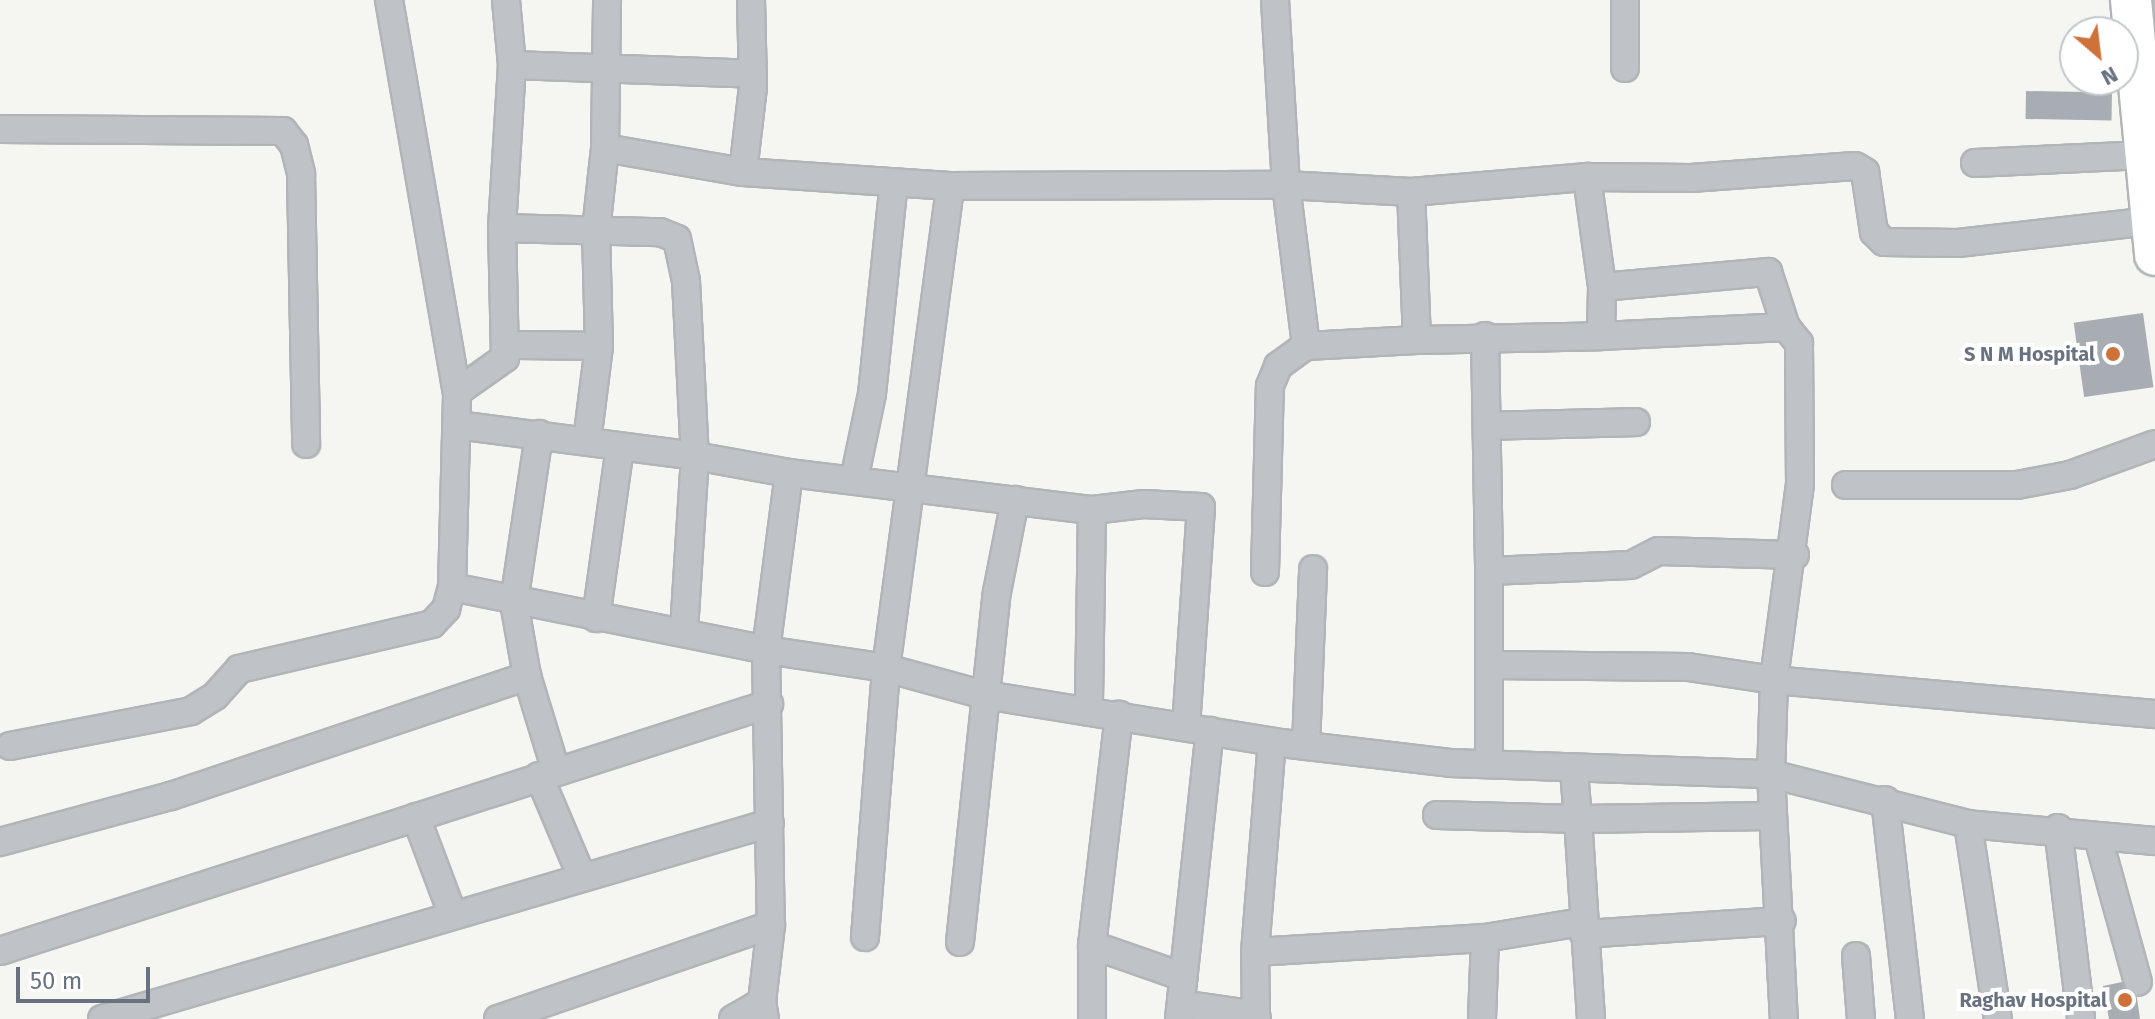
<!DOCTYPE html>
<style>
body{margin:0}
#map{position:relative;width:2155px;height:1019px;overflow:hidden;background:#f5f5f2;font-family:"Fira Sans",sans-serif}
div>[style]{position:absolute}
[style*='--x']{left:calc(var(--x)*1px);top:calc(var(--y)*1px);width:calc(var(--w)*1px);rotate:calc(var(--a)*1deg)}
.stream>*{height:5px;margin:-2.5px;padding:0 2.5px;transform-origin:2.5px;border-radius:2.5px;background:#bac1c6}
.building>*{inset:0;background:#a8adb4;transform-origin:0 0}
.roads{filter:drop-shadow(2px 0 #b2b5b8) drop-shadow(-2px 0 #b2b5b8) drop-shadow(0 2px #b2b5b8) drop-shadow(0 -2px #b2b5b8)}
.minor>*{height:26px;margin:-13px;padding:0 13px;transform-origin:13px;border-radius:13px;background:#bfc2c6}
.highway>*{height:40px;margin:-20px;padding:0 20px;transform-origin:20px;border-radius:20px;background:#fff}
.dots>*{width:22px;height:22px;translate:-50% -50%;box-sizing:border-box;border:4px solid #fff;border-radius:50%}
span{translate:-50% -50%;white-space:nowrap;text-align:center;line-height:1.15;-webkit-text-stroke:8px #fff;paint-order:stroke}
.poi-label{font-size:20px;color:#687280;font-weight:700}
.right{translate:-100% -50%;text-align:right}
.north{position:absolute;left:2059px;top:16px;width:80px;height:80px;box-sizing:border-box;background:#fff;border:2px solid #c3c7cc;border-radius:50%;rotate:152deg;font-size:22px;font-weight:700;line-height:32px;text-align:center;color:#687280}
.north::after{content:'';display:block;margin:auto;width:28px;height:36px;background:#ce7239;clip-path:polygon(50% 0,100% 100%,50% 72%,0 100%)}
.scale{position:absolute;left:16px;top:967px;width:134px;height:36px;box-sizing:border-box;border:4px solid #687280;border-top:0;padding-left:10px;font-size:24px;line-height:28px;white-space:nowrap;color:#687280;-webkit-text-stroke:6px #fff;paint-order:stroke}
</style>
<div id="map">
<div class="stream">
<div style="--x:2152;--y:0;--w:21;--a:82"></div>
</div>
<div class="building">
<div style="left:2026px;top:91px;width:86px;height:28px;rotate:1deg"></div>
<div style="left:2143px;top:313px;width:75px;height:70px;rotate:82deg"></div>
<div style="clip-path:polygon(2122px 982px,2137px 998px,2140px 1019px,2109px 1019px,2103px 986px)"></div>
</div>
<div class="roads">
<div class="minor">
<div style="--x:389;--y:0;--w:398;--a:80.2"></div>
<div style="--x:1275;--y:0;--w:185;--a:86.6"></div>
<div style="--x:1286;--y:185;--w:162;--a:82.9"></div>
<div style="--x:1625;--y:0;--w:68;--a:90"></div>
<div style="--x:512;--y:65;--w:241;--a:2.1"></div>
<div style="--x:0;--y:129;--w:283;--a:0.4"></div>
<div style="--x:283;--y:131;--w:18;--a:52"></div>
<div style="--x:294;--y:145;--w:30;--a:76"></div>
<div style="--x:301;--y:174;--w:270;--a:88.9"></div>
<div style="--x:605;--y:148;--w:140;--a:9.9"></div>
<div style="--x:743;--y:172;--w:207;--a:3.9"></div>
<div style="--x:950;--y:186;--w:336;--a:-0.2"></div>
<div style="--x:1286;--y:185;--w:125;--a:3.2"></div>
<div style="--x:1411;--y:192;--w:177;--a:-4.9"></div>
<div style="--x:1587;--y:177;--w:104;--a:0.6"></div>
<div style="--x:1691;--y:178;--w:164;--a:-4.2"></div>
<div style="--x:1855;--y:166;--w:12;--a:31"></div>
<div style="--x:1865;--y:172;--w:61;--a:81.5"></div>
<div style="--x:1874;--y:232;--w:14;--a:45"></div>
<div style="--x:1884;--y:242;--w:74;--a:0.8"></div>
<div style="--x:1958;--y:243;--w:193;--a:-6.5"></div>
<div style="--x:1975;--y:163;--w:170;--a:-2.7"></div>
<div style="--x:743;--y:172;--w:86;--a:-83.3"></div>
<div style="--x:753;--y:87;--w:87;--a:-91.3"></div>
<div style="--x:1587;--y:177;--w:111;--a:82.2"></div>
<div style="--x:502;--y:228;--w:158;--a:1.5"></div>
<div style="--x:660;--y:232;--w:18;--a:22"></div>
<div style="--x:677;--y:239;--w:43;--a:77.9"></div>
<div style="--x:686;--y:281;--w:175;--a:87.1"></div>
<div style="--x:695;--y:456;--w:175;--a:93.6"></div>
<div style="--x:1485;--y:336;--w:235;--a:89"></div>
<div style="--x:1489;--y:571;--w:142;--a:-2.4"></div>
<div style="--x:1631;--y:565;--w:31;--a:-27"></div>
<div style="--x:1659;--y:551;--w:136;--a:1.7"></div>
<div style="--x:1601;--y:336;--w:185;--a:-2.8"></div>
<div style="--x:1417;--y:340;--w:184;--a:-1.2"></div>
<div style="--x:1601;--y:336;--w:49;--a:-88.8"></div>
<div style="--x:1602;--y:287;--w:167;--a:-5.2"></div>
<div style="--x:1768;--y:272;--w:58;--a:71.9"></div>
<div style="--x:1786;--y:327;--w:21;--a:51"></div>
<div style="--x:1799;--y:343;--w:141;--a:89.6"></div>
<div style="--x:1800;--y:484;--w:198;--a:97.6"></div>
<div style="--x:1774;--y:680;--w:94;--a:91.8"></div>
<div style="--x:1771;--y:774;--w:245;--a:87"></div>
<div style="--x:505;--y:345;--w:94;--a:0.6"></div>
<div style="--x:457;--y:425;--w:240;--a:7.4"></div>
<div style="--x:695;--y:456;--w:96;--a:10.3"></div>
<div style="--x:789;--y:473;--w:178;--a:97.4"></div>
<div style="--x:766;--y:650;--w:275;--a:89"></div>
<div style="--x:771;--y:925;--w:78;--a:96.7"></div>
<div style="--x:762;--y:1002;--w:17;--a:80"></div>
<div style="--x:1487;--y:426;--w:149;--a:-1.5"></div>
<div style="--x:587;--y:441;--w:96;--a:-82.8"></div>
<div style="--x:599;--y:346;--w:116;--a:-91.5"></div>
<div style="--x:596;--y:230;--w:82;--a:-83.7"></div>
<div style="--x:605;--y:148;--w:148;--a:-89.2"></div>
<div style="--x:789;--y:473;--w:305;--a:7"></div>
<div style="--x:1092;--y:510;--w:202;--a:90.9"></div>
<div style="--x:854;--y:480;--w:88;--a:-78.2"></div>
<div style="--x:872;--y:394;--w:213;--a:-84.1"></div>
<div style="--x:1846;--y:485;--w:171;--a:0"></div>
<div style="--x:2017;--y:485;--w:54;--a:-10.7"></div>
<div style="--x:2070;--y:475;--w:90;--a:-20"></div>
<div style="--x:1092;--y:510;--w:52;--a:-6.6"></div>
<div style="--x:1144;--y:504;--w:57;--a:3"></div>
<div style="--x:1201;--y:507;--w:220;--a:93.9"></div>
<div style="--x:1489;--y:571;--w:94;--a:90"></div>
<div style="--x:1265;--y:572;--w:186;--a:-88.5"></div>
<div style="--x:1270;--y:386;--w:22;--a:-68"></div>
<div style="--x:1278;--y:366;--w:34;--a:-36"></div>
<div style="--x:1306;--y:346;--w:111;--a:-3.1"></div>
<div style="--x:1417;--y:340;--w:148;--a:-92.3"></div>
<div style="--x:452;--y:587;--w:320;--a:11.3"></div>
<div style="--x:766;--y:650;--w:121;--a:8.5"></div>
<div style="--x:886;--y:668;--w:103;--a:15.3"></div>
<div style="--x:985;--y:695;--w:300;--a:9.2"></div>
<div style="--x:1281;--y:743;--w:170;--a:6.7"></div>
<div style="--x:1450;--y:763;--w:321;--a:2"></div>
<div style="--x:1771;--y:774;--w:203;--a:14.2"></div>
<div style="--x:1968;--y:824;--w:188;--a:5.2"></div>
<div style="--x:596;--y:618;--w:172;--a:-82"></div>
<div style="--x:527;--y:676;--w:99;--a:73"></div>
<div style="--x:10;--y:746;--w:184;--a:-10.9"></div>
<div style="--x:191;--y:711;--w:28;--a:-32"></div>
<div style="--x:215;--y:696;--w:36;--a:-48"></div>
<div style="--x:239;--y:669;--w:198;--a:-13.1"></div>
<div style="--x:432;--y:624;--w:21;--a:-47"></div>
<div style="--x:446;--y:609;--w:23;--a:-75"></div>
<div style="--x:452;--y:587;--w:195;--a:-88.5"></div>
<div style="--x:457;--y:392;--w:59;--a:-35.3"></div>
<div style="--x:505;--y:358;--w:130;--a:-91.3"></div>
<div style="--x:502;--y:228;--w:163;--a:-86.5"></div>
<div style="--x:512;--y:65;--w:65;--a:-95.3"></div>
<div style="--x:1306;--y:746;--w:177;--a:-87.7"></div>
<div style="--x:1489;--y:763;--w:98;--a:-90"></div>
<div style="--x:1489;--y:665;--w:199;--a:0.6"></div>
<div style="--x:1688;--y:667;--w:87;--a:8.6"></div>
<div style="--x:1774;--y:680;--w:383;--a:5.1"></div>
<div style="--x:539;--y:776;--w:108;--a:67"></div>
<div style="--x:1885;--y:800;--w:220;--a:83.5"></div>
<div style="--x:1437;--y:815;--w:141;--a:1.6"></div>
<div style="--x:1578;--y:819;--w:48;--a:-94.8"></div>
<div style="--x:416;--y:817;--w:103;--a:69.4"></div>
<div style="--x:1968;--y:824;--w:197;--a:81.3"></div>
<div style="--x:2058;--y:828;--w:192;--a:83.1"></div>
<div style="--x:2098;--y:837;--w:150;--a:74.6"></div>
<div style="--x:0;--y:842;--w:177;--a:-15.1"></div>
<div style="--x:171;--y:796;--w:376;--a:-18.6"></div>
<div style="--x:527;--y:676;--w:75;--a:-100"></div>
<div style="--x:514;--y:602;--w:170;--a:-81.5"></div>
<div style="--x:1584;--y:934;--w:198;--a:-3.8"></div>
<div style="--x:865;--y:937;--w:270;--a:-85.5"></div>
<div style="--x:886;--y:668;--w:486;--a:-82.4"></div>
<div style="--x:960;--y:942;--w:352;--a:-84"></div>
<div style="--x:997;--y:592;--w:94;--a:-78.9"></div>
<div style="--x:1092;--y:945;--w:232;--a:-83.3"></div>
<div style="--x:0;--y:951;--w:808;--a:-17.81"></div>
<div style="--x:1255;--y:952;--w:230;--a:-3.5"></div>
<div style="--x:1485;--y:938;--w:98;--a:-9.4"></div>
<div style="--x:1856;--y:956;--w:63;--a:85.5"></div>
<div style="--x:1181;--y:1004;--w:76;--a:8.3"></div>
<div style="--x:1256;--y:1015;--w:4;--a:76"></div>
<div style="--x:1256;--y:1015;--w:63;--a:-90.9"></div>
<div style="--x:1255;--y:952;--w:211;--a:-85.4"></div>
<div style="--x:102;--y:1019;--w:696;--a:-16.35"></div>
<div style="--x:498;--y:1019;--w:289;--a:-19"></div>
<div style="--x:733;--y:1019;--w:34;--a:-30"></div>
<div style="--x:1092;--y:1019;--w:74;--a:-90"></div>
<div style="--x:1092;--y:945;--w:97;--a:19.2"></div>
<div style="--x:1179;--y:1019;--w:290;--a:-83.9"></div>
<div style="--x:1482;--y:1019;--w:81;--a:-87.9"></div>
<div style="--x:1591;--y:1019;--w:200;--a:-93.7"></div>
<div style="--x:1578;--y:819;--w:194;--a:-0.9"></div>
</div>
<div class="highway">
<div style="--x:2131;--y:0;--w:256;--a:84.6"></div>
</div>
</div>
<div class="dots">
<div style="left:2113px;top:354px;background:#ce7239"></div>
<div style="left:2125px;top:1000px;background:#ce7239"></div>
</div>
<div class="poi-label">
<span class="right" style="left:2095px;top:354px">S N M Hospital</span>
<span class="right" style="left:2107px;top:1000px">Raghav Hospital</span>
</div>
<div class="north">N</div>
<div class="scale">50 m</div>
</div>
